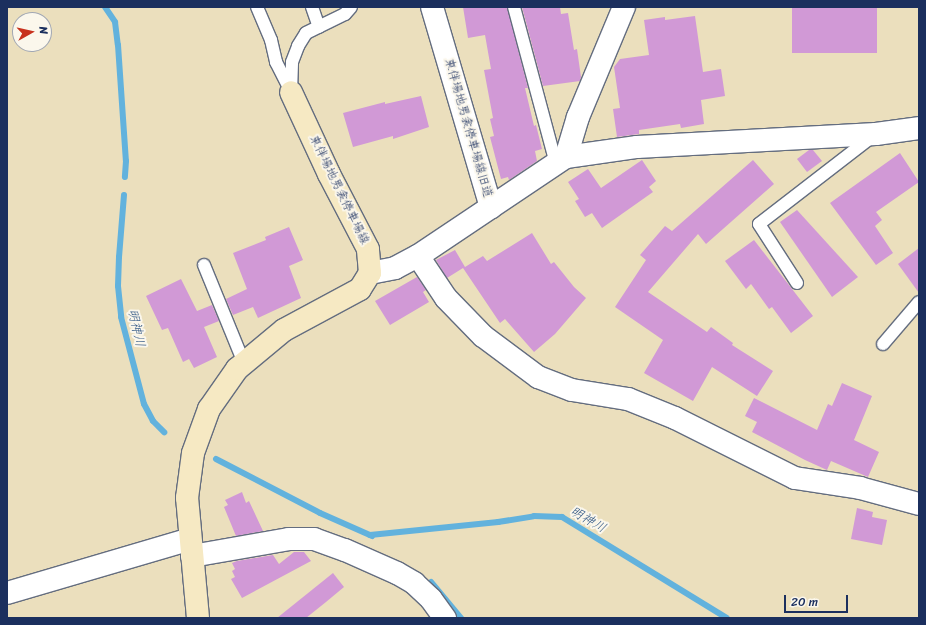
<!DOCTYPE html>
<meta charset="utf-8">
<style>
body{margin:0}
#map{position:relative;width:926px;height:625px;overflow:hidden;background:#ebdfbd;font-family:Sriracha,"Klee One",sans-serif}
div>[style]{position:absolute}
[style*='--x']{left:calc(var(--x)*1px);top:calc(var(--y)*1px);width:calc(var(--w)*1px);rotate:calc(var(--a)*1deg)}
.stream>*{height:6px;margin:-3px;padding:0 3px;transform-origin:3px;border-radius:3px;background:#62b2dd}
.building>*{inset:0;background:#d199d6;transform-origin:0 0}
.roads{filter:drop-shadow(1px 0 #646d7f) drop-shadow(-1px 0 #646d7f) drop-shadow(0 1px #646d7f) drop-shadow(0 -1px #646d7f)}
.lane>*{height:12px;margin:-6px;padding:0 6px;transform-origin:6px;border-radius:6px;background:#fff}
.street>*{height:22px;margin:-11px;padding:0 11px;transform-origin:11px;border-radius:11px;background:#fff}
.secondary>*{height:22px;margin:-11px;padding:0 11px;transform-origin:11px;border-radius:11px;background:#f6e9c3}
span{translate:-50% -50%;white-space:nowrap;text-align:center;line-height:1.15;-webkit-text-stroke:4px #fbf7ec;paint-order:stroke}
.street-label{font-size:12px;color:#1b2f5e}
.water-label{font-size:13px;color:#305684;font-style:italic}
.frame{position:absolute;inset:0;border:8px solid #1b2f5e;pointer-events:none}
.north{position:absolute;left:12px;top:12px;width:40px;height:40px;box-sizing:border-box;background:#fbf7ec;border:1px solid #a1a7b3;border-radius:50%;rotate:82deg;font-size:11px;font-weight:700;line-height:16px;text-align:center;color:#1b2f5e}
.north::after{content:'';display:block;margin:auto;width:14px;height:18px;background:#c8321e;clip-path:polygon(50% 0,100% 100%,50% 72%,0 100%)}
.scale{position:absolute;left:784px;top:595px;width:64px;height:18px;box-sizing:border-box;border:2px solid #1b2f5e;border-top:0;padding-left:5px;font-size:12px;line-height:14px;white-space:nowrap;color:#1b2f5e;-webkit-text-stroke:3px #fbf7ec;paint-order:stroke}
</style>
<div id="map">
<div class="stream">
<div style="--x:105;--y:7;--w:18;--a:56"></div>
<div style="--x:115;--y:22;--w:23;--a:83"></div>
<div style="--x:118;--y:45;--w:116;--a:86.1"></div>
<div style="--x:126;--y:161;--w:16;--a:94"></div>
<div style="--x:124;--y:195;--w:62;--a:94.6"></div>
<div style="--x:119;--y:257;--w:29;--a:92"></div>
<div style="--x:118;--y:286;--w:31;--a:84"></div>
<div style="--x:121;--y:317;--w:90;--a:75.2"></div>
<div style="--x:144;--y:404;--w:19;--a:62"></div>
<div style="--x:153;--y:421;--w:16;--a:45"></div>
<div style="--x:216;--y:459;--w:117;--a:27.4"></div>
<div style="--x:320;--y:513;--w:57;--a:23.9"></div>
<div style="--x:370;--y:535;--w:129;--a:-5.8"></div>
<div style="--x:498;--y:522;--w:36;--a:-9"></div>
<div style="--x:534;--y:516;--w:28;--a:2"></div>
<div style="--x:562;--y:517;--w:193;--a:31.5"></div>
<div style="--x:431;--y:582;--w:47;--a:50.2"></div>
</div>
<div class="building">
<div style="clip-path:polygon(463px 7px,507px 7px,528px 88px,525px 88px,534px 126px,536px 125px,542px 149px,535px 151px,537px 161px,509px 180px,508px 177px,501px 179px,490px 137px,494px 136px,490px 119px,493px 118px,484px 70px,491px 69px,485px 35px,468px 38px)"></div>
<div style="clip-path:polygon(522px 7px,560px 7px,561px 14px,568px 13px,574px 50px,577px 49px,581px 77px,580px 81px,543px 86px)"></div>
<div style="left:792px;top:7px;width:85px;height:46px"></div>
<div style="clip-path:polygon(695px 16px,703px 72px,721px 69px,725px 96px,701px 100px,704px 124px,681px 128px,680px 124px,639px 130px,639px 134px,617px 137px,613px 109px,620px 108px,614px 67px,620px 59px,649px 55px,644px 20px,665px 17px,665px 20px)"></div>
<div style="clip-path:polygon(421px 96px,429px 127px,393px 139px,393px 136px,353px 147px,343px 113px,385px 102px,385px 104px)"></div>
<div style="clip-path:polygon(809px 150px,813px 150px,822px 161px,807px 172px,797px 159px)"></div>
<div style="clip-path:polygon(900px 153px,919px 182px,876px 212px,882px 220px,875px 226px,893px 253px,876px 265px,830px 203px)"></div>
<div style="clip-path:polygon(642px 160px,656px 181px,649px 187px,653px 192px,602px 228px,592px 213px,585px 217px,575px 201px,579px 199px,568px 182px,588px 169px,601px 188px)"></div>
<div style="clip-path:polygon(753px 160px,774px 184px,706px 244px,698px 234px,648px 292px,707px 332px,711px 327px,733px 343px,732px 345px,773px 371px,757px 396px,712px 367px,693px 401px,644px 373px,663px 340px,615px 307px,646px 260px,640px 255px,665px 226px,672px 231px)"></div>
<div style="clip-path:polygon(797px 210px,858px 277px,832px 297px,780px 222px)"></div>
<div style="clip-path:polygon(289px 227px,303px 260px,289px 266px,301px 298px,258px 318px,253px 307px,233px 315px,226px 299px,247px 289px,233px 253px,266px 240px,265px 237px)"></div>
<div style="clip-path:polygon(532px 233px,551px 264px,554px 262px,574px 287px,586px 298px,555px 334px,534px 352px,505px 319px,500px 323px,463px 268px,447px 278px,436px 260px,455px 250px,465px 267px,483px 256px,487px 261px)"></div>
<div style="clip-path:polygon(754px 240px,813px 316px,791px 333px,772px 307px,769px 309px,751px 284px,746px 289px,725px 261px)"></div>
<div style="clip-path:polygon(919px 248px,919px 293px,898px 264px)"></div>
<div style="clip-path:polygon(417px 277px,426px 290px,423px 292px,429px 302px,390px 325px,375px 301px)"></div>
<div style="clip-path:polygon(181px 279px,197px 311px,212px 305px,219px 321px,204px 327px,217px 357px,194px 368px,189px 359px,183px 362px,168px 328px,162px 330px,146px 296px)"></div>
<div style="clip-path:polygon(842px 383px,872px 396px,854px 440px,879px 452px,868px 477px,831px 461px,827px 470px,805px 460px,752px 432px,757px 422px,745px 416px,754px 398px,817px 430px,828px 404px,832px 406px)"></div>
<div style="clip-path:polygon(242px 492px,246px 503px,249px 501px,263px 531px,236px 536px,224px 507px,228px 505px,225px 500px)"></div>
<div style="clip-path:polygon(857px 508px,873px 512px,872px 517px,887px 520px,882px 545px,851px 539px)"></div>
<div style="clip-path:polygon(294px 552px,304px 552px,311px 561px,242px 598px,231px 579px,235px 577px,232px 571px,235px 569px,232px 563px,237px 561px,273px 555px,279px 564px)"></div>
<div style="clip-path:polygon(333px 573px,344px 587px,326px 602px,306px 618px,277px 618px)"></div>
</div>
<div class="roads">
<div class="lane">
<div style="--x:257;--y:7;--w:36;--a:67"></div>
<div style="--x:271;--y:40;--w:23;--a:77"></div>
<div style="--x:276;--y:62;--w:30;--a:63"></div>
<div style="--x:312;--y:7;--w:21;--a:71"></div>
<div style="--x:514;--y:7;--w:163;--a:75"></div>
<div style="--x:291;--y:92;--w:30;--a:-88"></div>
<div style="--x:292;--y:62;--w:17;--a:-69"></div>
<div style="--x:298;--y:46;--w:15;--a:-58"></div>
<div style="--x:306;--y:33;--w:43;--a:-26"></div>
<div style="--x:345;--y:14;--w:9;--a:-49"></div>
<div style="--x:204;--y:265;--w:106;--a:67.8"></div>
<div style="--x:797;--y:283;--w:70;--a:-122.8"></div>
<div style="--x:759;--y:224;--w:144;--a:-37.7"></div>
<div style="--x:883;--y:344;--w:55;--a:-49.4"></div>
</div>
<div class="street">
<div style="--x:432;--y:7;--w:209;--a:73.6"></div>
<div style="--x:566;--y:157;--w:72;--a:-8"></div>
<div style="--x:637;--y:147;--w:239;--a:-3.1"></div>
<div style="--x:876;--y:134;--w:43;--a:-7.9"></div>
<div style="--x:418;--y:256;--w:50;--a:56.3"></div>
<div style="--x:446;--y:298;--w:53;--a:45.8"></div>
<div style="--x:483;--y:336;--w:69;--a:36.7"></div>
<div style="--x:538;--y:377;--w:36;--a:21"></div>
<div style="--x:572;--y:390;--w:57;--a:9.1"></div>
<div style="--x:628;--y:399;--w:51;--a:22"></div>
<div style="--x:675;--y:418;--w:134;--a:26.6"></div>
<div style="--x:795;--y:478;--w:66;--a:8.7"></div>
<div style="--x:860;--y:488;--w:61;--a:15.2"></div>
<div style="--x:370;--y:273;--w:25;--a:-11"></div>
<div style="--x:395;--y:268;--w:26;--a:-28"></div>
<div style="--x:418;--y:256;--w:178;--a:-33.8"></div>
<div style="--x:566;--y:157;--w:42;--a:-73.3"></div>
<div style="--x:578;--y:117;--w:119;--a:-67.3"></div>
<div style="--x:192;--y:556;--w:98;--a:-9.9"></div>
<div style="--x:289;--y:539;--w:25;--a:0"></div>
<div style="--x:314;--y:539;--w:33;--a:20"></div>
<div style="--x:345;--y:550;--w:57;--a:23.9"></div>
<div style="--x:397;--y:573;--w:20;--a:30"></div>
<div style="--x:414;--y:583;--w:23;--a:43"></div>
<div style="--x:431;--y:599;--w:24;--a:54"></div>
<div style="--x:7;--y:593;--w:191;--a:-16.4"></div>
</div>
<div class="secondary">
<div style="--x:198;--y:618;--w:121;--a:-95.2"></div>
<div style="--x:187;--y:498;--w:45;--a:-82.4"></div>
<div style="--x:193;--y:453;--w:47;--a:-70"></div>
<div style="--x:209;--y:409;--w:49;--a:-55"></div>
<div style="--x:237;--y:369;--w:61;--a:-39.7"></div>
<div style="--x:284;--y:330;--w:86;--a:-28.3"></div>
<div style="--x:360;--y:289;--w:19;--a:-58"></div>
<div style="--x:370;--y:273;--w:24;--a:-95"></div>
<div style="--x:368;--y:249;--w:85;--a:-117.5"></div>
<div style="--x:329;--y:174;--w:90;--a:-114.9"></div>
</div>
</div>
<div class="street-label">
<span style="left:468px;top:128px;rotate:74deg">東伴場地男衾停車場線旧道</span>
<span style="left:339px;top:190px;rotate:64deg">東伴場地男衾停車場線</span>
</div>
<div class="water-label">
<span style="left:136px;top:328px;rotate:78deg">明神川</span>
<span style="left:588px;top:520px;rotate:30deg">明神川</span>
</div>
<div class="frame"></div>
<div class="north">N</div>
<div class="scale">20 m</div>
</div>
